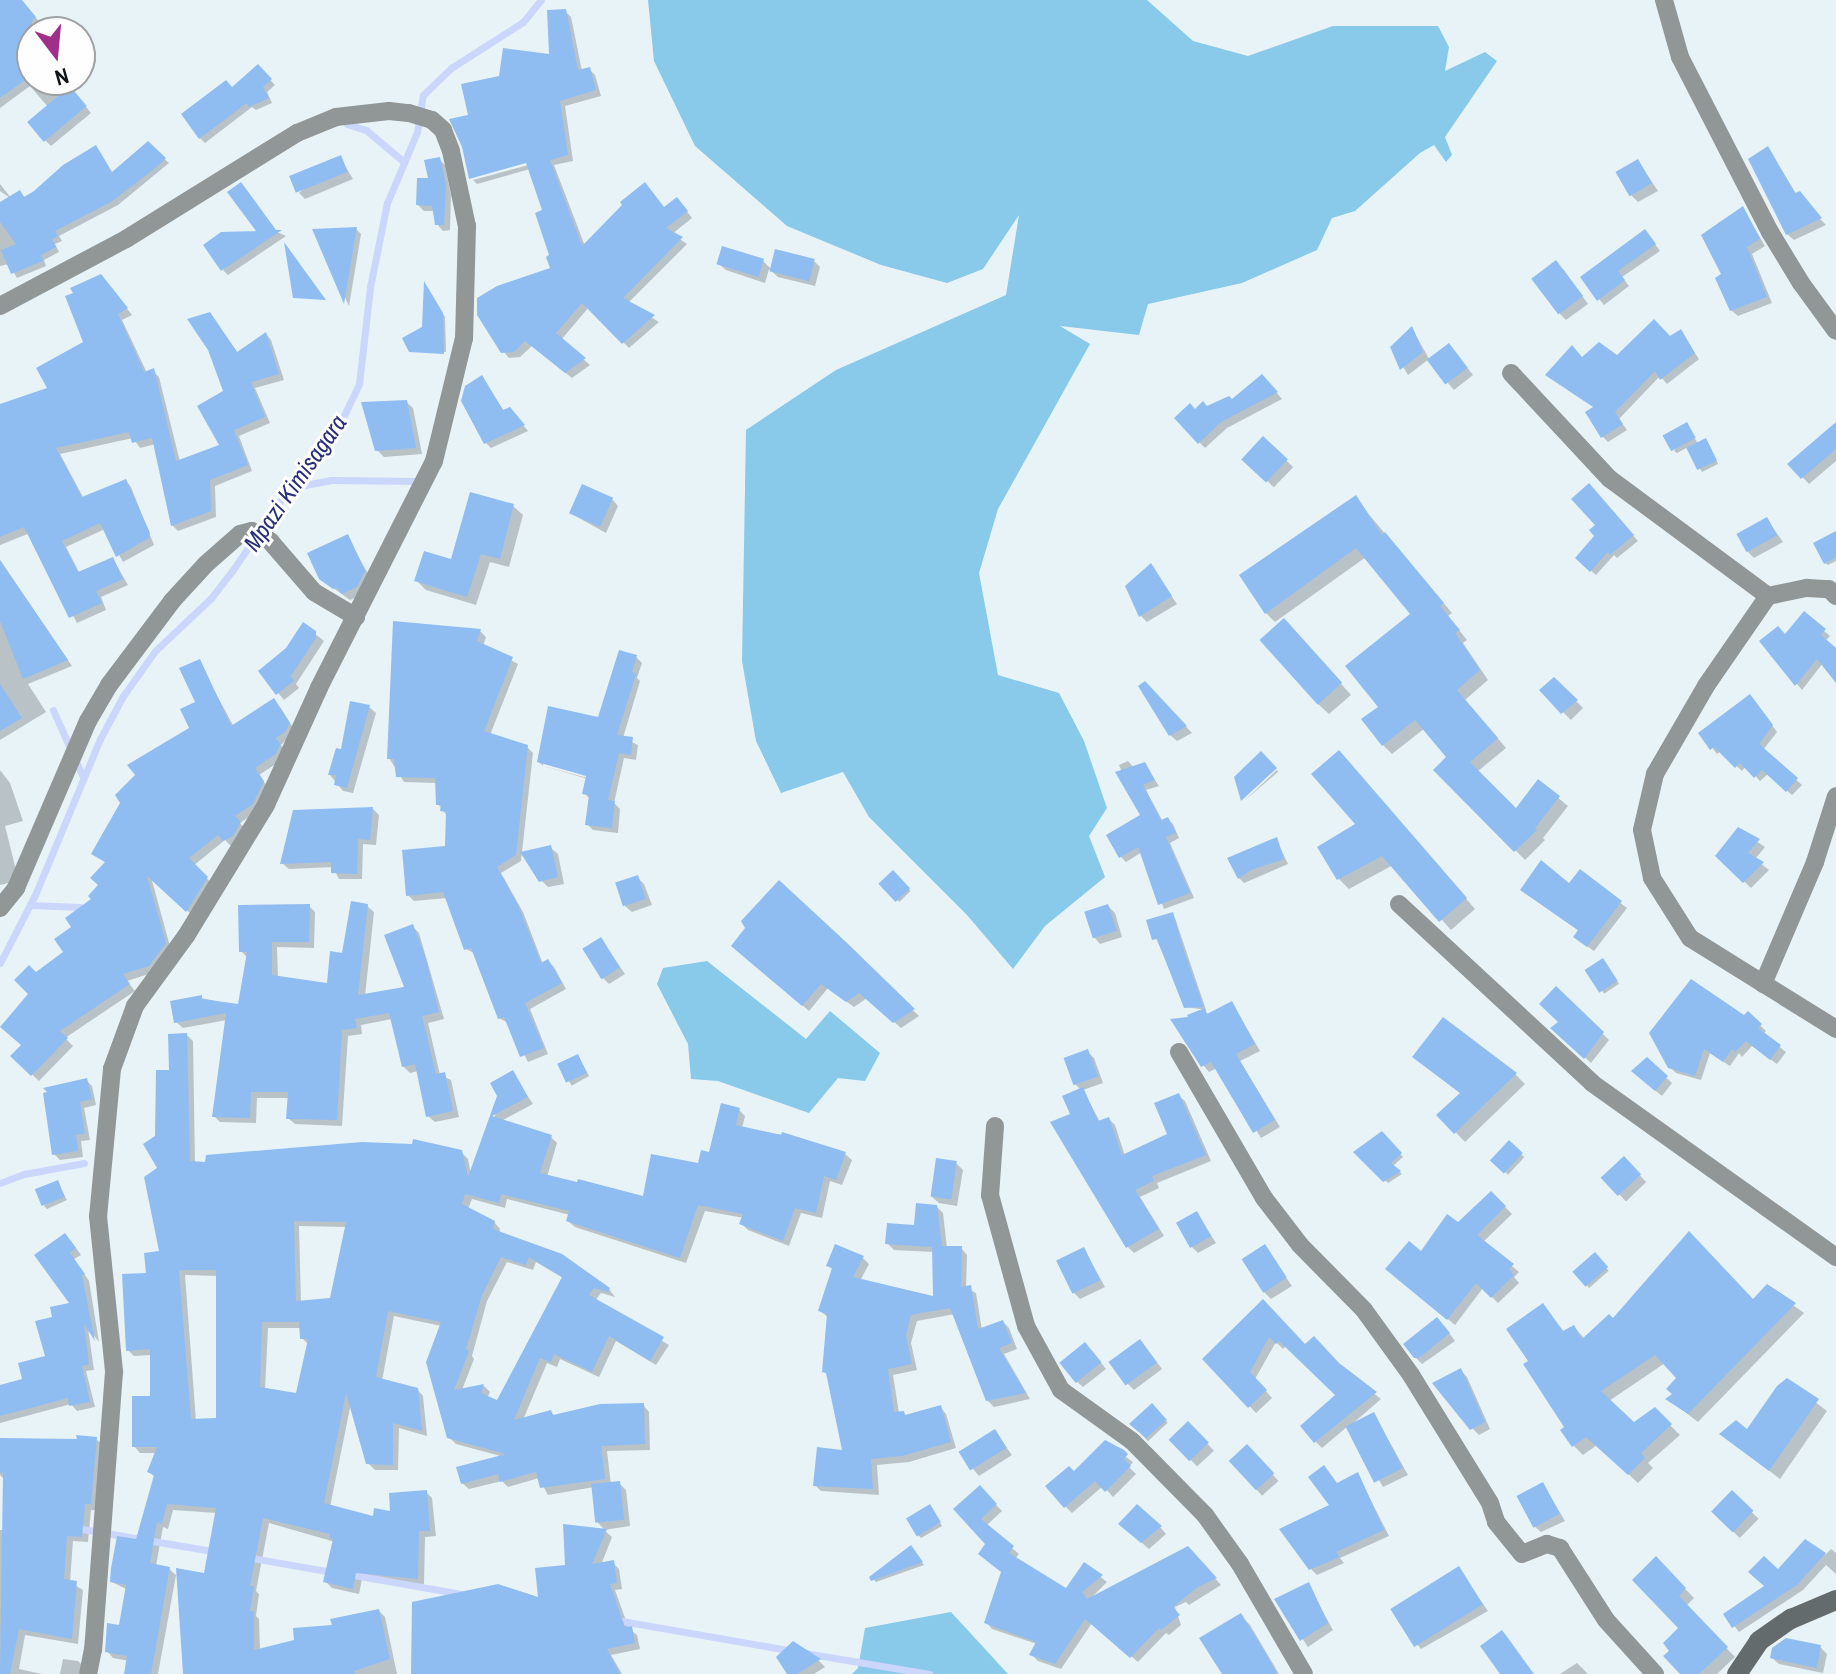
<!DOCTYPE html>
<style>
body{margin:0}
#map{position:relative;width:1836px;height:1674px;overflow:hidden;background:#e8f3f8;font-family:"Archivo Narrow",sans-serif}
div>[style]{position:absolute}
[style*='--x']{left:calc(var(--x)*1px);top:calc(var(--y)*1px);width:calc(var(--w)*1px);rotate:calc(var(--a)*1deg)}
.green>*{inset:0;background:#89c9ea}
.shadow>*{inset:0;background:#0003;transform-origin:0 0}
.stream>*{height:7px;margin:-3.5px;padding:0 3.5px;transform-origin:3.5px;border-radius:3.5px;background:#cbd6fc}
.building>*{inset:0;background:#8fbdf2;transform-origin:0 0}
.street>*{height:18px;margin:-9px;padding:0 9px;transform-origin:9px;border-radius:9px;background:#919697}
.secondary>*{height:20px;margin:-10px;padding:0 10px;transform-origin:10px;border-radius:10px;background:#646b6d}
span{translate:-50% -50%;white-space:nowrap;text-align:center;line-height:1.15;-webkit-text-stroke:6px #fefefe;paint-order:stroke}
.water-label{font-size:24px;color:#272f76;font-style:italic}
.north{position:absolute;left:16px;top:16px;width:80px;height:80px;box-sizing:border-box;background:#fefefe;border:2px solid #9fa1a2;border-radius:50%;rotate:164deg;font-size:22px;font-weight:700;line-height:32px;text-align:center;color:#111517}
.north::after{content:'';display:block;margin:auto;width:28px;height:36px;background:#a02f8c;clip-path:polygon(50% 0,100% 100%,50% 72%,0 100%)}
</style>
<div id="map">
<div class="green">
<div style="clip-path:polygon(648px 0,1147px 0,1193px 41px,1248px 56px,1333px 26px,1438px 26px,1449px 47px,1445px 71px,1485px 52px,1497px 61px,1445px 137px,1452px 155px,1446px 162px,1434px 145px,1420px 153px,1355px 211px,1332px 218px,1317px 250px,1242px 283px,1148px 304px,1139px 335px,1060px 326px,1090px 344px,998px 509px,979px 573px,998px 675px,1059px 693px,1084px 741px,1107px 808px,1089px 836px,1105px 877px,1045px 926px,1013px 969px,967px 915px,869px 817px,843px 772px,781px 793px,756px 741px,742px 661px,746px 430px,836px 370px,1006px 295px,1019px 215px,983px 269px,947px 283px,881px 265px,787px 226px,695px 146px,654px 61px)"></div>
<div style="clip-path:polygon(707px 961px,806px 1039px,830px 1011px,880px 1053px,865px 1081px,838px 1078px,809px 1113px,718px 1081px,691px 1079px,688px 1044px,657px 984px,663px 968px)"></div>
<div style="clip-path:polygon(951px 1612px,1008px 1674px,852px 1674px,858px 1668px,865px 1628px)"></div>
</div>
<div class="shadow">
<div style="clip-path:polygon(0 0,21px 0,41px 24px,36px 28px,38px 32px,32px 32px,32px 80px,64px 80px,91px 113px,51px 146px,45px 140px,48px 107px,30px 86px,0 108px)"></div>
<div style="clip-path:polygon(565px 11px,571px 17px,582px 71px,589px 69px,595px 75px,601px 96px,565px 106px,573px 161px,554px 165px,585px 246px,665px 209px,682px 205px,692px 218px,672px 234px,687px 244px,628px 303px,659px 322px,629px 348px,589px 307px,561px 340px,590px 365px,572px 378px,532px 346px,520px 357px,509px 358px,503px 351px,552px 269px,545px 211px,530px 169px,477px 184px,473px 180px,536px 163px,535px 159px,471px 178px,470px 116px,501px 77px,551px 56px)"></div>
<div style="clip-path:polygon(258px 67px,275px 85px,267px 92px,272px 103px,256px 110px,252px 107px,205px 143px,200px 138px,232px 89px)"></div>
<div style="clip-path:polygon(148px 144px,169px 163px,118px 205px,59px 236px,62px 241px,55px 244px,59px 252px,44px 260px,46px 266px,17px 278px,9px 264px,0 266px,0 204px,10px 198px,0 191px,0 184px,11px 198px,20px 193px,26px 198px,113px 174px)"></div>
<div style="clip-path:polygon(1768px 148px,1797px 195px,1826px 225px,1794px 240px,1787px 234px)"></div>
<div style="clip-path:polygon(340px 158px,353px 179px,305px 199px,299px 193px)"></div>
<div style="clip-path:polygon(439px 159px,445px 165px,451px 196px,450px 230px,443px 231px,437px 224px,435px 211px,424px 211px,418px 205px)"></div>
<div style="clip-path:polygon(1638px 161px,1658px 191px,1638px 202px,1631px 195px)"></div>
<div style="clip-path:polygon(241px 184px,277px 232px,286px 236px,228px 275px,223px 270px,260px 232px)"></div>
<div style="clip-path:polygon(1743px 208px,1765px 246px,1752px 254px,1772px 303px,1738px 316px,1731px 310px,1718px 223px)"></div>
<div style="clip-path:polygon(356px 229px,361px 234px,349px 306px,315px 231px)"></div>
<div style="clip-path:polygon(1650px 237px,1660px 251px,1622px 277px,1629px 286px,1604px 305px,1582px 278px)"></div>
<div style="clip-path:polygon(763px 261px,772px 270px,814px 261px,820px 267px,815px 286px,778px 277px,769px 269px,765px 283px,726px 270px,719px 264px)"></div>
<div style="clip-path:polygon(1563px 269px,1588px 304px,1566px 320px,1560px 314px)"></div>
<div style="clip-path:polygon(106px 282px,132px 315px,122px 320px,147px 373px,153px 371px,159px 377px,180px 462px,222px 446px,225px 392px,210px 314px,238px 353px,266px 334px,271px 340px,284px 380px,255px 388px,270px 423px,239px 436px,252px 471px,215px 486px,216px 517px,178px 531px,172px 525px,156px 444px,140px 448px,133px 438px,60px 454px,84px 499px,126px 481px,131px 487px,154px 545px,123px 562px,105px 529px,66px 547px,80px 574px,113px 559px,128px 585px,101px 597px,106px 610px,77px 623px,30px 533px,0 545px,0 446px,86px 343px)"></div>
<div style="clip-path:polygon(426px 286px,445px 317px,446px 352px,410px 350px,424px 329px)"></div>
<div style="clip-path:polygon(1412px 328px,1429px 359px,1408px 375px,1392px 348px)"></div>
<div style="clip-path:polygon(1680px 332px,1699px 359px,1667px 384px,1660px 376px,1619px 419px,1627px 430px,1608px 442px,1603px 437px,1583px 360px,1617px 358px)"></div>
<div style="clip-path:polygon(1455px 352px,1473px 375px,1454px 390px,1448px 383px)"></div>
<div style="clip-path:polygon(482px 378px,504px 411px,515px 415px,528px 431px,491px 448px,486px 443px)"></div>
<div style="clip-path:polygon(1268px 382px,1282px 399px,1227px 428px,1205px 448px,1177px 419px,1232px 402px)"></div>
<div style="clip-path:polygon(406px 402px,413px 408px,422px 454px,384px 457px,377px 450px)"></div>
<div style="clip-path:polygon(1836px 425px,1836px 461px,1809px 484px,1790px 464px)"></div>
<div style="clip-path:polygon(1689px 428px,1698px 444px,1708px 443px,1718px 464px,1702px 472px,1688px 447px,1677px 453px,1674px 451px)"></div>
<div style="left:1263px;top:438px;width:42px;height:28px;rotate:44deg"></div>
<div style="clip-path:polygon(1594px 490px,1638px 541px,1617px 558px,1614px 555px,1596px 575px,1582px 563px,1597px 536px)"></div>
<div style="clip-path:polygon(1355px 498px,1452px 613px,1448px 616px,1467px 640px,1463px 643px,1488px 680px,1465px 700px,1506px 748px,1477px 772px,1516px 811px,1539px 782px,1568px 806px,1543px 838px,1545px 840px,1525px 860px,1436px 770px,1449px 757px,1425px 728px,1392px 754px,1383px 745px,1381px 707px,1413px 614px,1366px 557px,1275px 622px,1266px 613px)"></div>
<div style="clip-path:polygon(612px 499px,618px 506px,606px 533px,570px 513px)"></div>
<div style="clip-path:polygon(513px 506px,523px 515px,509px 567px,490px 562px,476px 605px,426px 590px,417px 581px,453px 562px)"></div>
<div style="clip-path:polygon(1767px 519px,1783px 542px,1754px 558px,1748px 552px)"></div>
<div style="clip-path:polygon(347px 536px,371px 579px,363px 594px,350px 600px,325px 582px)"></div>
<div style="clip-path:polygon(1836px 542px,1836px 561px,1828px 565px,1825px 563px)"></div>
<div style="clip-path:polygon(0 560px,72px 666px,28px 684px,46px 712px,0 740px)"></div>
<div style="clip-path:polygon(1151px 566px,1177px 604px,1147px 622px,1141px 616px)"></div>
<div style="clip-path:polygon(1804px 614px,1830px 636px,1825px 641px,1836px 651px,1836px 667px,1823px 663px,1802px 690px,1762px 642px,1785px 637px)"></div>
<div style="clip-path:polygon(304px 625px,324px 641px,296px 684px,299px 688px,284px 700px,260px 671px,287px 649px)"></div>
<div style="clip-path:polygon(480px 631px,486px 637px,483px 646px,518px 664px,490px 735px,527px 747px,533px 753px,521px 861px,501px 873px,523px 912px,543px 964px,548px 961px,554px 967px,566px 989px,530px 1009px,548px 1054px,528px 1062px,508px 1023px,499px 1018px,476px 954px,466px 949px,447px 898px,414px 901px,408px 895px,447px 847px,448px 817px,438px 804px,437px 783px,404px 782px,389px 758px)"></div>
<div style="clip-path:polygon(1294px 631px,1351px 695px,1329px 714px,1318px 704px)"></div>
<div style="clip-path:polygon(636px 657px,642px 663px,637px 678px,640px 681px,623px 738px,638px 745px,636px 760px,624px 758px,614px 803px,620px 809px,618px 833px,593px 830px,587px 824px,590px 799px,584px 793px,588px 779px,543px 766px,595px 780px,596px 777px,543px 762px,543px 766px,539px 762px,599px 719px)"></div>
<div style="clip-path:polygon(199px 662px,234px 727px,280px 707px,295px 731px,281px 745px,286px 752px,282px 760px,259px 775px,269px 789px,259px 810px,240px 823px,246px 830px,231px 846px,225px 840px,193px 866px,213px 884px,193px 916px,151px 877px,171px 950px,155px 972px,127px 981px,135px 991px,65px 1038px,73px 1046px,39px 1081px,13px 1056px,23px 1045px,36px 974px,66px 952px,73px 927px,101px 886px,106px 863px,93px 853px,191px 729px,198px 703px)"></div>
<div style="left:1554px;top:679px;width:41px;height:17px;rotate:45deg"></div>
<div style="clip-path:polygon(1145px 683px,1192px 733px,1177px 741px,1170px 735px)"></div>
<div style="clip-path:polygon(1755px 702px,1777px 732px,1763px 750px,1802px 785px,1792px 795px,1768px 774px,1760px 781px,1746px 766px,1742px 771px,1721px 751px,1717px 754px,1701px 733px)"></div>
<div style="clip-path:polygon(351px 704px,369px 707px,376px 713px,353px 793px,343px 791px,330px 775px,342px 752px)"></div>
<div style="clip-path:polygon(1128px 761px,1134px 768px,1144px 764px,1159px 786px,1146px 790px,1163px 822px,1168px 819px,1173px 824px,1179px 838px,1170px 843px,1194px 898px,1164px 909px,1142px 852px,1126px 862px,1121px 857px,1141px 816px,1119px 765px)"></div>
<div style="clip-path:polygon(1349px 763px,1475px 909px,1451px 930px,1393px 865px,1349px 889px,1339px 879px,1358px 825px)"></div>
<div style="clip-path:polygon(0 770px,10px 783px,23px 821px,5px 826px,17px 874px,13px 882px,0 885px)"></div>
<div style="clip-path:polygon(1277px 770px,1278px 772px,1244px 801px)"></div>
<div style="clip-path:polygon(373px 809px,379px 815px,376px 845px,363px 844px,362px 879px,339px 879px,333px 867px,289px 869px,283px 864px)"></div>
<div style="clip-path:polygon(1739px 830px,1765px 847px,1755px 859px,1769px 870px,1751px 888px,1718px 856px)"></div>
<div style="clip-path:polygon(1276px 839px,1288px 864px,1244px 883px,1239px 878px)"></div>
<div style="clip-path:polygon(551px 848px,558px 854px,564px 884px,548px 887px,541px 880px)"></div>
<div style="clip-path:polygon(1580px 872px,1627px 908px,1594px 951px,1581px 942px,1579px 931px,1528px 895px,1570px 886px)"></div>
<div style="left:893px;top:873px;width:25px;height:16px;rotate:45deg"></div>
<div style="clip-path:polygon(637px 877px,644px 884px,652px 905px,632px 912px,625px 906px)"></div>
<div style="clip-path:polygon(779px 883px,919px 1016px,901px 1028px,867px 998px,854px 1007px,828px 988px,809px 1011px,740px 952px)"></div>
<div style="clip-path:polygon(309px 906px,315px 912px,314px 948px,277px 947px,278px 978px,328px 985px,367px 906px,374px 912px,365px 996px,407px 989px,413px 927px,419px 933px,444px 1019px,428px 1023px,440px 1075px,451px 1080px,459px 1117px,435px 1122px,428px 1116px,418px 1071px,410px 1073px,403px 1066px,392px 1019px,361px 1025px,362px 1034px,348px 1036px,342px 1126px,295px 1124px,288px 1118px,289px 1098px,257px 1098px,256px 1123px,220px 1122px,214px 1116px,227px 1020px,183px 1028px,176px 1022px,201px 998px,240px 1006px,248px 958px,241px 951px)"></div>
<div style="clip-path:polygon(1108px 906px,1115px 913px,1122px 937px,1100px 944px,1094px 937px)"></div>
<div style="clip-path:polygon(1172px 915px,1175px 918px,1206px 1010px,1186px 1007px,1149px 922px)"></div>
<div style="clip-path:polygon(601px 940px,625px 974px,609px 984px,603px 978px)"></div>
<div style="left:1605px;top:963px;width:25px;height:18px;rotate:56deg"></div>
<div style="clip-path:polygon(1556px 989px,1609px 1040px,1591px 1063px,1553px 1028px,1561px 1022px)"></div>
<div style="clip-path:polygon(1232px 1003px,1260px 1051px,1240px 1061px,1280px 1127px,1261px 1138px,1217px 1068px,1209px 1072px,1203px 1065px,1191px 1019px,1204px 1010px,1209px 1015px)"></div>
<div style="clip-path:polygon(1748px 1013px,1766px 1031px,1763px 1034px,1786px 1052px,1777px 1064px,1752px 1046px,1742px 1057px,1739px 1053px,1730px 1066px,1710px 1053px,1701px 1080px,1676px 1073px,1670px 1067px)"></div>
<div style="clip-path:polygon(evenodd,187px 1035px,193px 1041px,195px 1164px,461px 1152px,468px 1159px,471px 1174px,512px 1073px,533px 1104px,501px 1121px,551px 1137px,557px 1143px,547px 1177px,645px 1198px,700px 1166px,739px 1110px,745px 1116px,742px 1128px,783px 1135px,845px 1154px,852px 1160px,842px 1185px,830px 1181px,822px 1218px,801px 1213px,789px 1246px,748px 1230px,742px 1224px,744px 1218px,705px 1211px,686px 1263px,575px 1227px,568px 1221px,570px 1215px,507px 1199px,505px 1208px,472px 1199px,468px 1209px,494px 1222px,500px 1229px,499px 1234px,609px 1289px,615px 1297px,601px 1293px,595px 1301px,669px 1345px,656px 1365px,616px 1341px,599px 1377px,560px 1359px,557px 1367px,547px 1363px,523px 1420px,551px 1412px,555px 1417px,643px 1405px,649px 1412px,650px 1450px,607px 1451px,611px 1485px,619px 1483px,626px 1490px,630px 1526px,604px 1530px,612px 1537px,601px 1565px,613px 1563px,619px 1569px,622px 1589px,615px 1590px,629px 1629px,637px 1635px,640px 1649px,611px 1655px,622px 1674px,413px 1674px,540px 1600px,567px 1567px,606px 1531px,598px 1523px,594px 1487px,548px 1495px,539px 1478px,508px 1487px,502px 1481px,469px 1489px,462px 1483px,504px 1457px,456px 1444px,449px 1437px,441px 1326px,394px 1316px,382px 1381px,417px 1389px,423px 1396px,427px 1436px,399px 1428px,398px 1470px,375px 1470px,368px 1463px,351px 1403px,330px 1507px,374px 1518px,392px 1513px,426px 1492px,432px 1498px,436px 1536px,425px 1537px,424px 1585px,362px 1579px,359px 1594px,332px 1588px,326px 1582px,335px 1542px,269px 1523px,256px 1591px,259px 1594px,256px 1616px,259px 1619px,260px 1650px,296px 1641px,379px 1611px,385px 1617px,397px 1674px,185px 1674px,217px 1513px,173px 1510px,168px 1529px,163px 1527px,156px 1566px,169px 1569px,176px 1575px,158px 1674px,126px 1674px,129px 1661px,113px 1658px,107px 1651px,121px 1627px,128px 1590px,112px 1582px,138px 1541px,155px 1477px,149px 1472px,157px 1453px,140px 1453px,134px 1446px,152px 1398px,152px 1355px,134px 1356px,128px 1350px,148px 1275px,162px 1253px,157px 1138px,171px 1072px,187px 1035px,299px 1226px,347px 1227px,331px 1299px,301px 1302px,299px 1226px,187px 1035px,507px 1262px,533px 1270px,536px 1262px,563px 1278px,498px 1402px,487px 1398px,490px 1392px,484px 1386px,462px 1390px,474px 1359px,472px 1356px,487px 1301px,507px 1262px,187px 1035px,185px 1275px,218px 1276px,218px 1420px,196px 1421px,185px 1275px,187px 1035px,268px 1328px,301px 1328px,302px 1338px,309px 1345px,298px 1395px,265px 1390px,268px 1328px)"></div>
<div style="clip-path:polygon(1088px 1052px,1094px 1058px,1103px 1083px,1083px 1090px,1100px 1122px,1109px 1119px,1115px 1125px,1125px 1156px,1170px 1135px,1178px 1095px,1185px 1101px,1211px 1161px,1157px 1183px,1159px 1188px,1140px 1197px,1164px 1236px,1134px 1253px,1128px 1247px,1073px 1115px,1081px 1090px,1075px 1084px)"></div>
<div style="left:578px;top:1056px;width:23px;height:20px;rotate:61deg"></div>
<div style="clip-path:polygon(1415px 1057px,1515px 1074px,1525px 1084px,1465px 1142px,1439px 1115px,1461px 1094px)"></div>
<div style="clip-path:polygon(1647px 1060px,1672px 1083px,1662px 1096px,1639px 1077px)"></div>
<div style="clip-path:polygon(86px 1080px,92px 1086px,96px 1105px,84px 1108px,90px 1140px,81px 1141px,83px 1157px,60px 1160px,54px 1154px)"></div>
<div style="clip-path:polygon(1381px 1134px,1403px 1157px,1393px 1166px,1402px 1174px,1388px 1183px,1356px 1152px)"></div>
<div style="left:1509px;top:1143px;width:21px;height:24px;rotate:43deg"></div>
<div style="left:1624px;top:1159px;width:32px;height:28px;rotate:46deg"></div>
<div style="clip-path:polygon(956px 1163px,963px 1170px,957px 1206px,939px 1203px,932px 1197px)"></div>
<div style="clip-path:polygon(57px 1182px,67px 1200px,47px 1209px,44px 1206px)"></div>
<div style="clip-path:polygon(1491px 1193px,1512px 1214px,1483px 1242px,1519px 1272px,1514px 1277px,1519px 1283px,1498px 1303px,1483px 1288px,1455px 1325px,1395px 1275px,1458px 1225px)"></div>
<div style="clip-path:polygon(937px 1207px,943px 1213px,947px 1248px,961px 1248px,967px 1255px,966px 1288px,976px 1293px,982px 1330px,1003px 1322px,1009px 1328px,1017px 1349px,1004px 1354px,1030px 1399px,994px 1407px,987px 1400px,955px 1314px,917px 1321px,911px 1343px,917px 1370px,893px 1375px,899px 1413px,907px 1416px,940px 1407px,946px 1414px,956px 1448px,909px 1462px,877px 1465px,879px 1495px,821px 1491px,815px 1485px,845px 1452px,829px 1376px,824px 1372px,829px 1318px,820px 1311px,834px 1271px,828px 1265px,863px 1258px,869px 1264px,860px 1281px,935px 1298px,934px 1252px,894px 1250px,887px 1243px,915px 1227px)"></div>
<div style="clip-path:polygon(1197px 1213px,1216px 1243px,1198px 1253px,1191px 1246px)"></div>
<div style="clip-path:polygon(71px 1241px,81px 1255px,74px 1259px,89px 1281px,99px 1342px,88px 1328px,94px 1370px,86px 1371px,95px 1407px,77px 1411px,71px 1404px,0 1423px,0 1388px,24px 1380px,47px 1358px,54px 1318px,72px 1305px,37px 1255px)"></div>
<div style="clip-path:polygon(1265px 1247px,1292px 1286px,1271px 1299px,1264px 1292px)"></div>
<div style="clip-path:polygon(1084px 1249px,1105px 1287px,1080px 1299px,1073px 1292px)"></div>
<div style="left:1595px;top:1255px;width:21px;height:26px;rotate:49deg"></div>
<div style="clip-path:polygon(1767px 1286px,1804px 1313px,1698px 1422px,1668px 1399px,1674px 1394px,1679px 1378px,1665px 1363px,1609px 1401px,1634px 1425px,1654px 1409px,1680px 1435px,1648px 1463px,1653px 1468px,1638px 1483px,1597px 1445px,1583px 1455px,1574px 1446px,1563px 1431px,1567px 1428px,1531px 1362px,1543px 1306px,1564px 1332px,1574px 1327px,1585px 1339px,1613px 1321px,1753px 1301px)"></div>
<div style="clip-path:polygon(1263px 1302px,1306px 1347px,1339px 1365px,1381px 1399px,1351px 1425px,1374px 1414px,1408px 1475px,1383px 1487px,1348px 1426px,1322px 1448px,1316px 1442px,1302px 1426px,1338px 1396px,1286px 1346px,1283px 1349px,1276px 1342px,1255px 1379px,1272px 1398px,1256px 1413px,1205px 1359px)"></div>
<div style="clip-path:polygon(1444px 1326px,1455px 1341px,1422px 1364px,1415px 1357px)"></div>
<div style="clip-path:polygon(1146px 1348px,1162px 1369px,1134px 1390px,1127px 1383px)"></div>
<div style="clip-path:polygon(1092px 1351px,1106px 1369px,1083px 1387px,1076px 1381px)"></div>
<div style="clip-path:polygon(1460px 1370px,1467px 1377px,1490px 1429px,1479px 1435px,1472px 1428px)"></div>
<div style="clip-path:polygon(1787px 1381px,1827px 1411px,1780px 1479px,1722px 1434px,1748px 1432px)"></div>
<div style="left:1152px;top:1406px;width:23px;height:27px;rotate:47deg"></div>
<div style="left:1188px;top:1423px;width:38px;height:23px;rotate:47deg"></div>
<div style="clip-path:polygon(995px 1432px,1012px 1455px,979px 1476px,973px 1469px)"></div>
<div style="clip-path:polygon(96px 1439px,103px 1445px,97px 1510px,91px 1510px,88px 1542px,73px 1541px,70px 1582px,83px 1590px,78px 1644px,25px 1635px,19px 1669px,42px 1674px,0 1674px,0 1530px,5px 1530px,5px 1480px,0 1475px,0 1440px)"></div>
<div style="clip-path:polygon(1106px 1443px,1133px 1462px,1129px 1467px,1136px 1474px,1113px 1497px,1103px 1486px,1072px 1513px,1065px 1506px,1074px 1474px)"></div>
<div style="left:1247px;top:1446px;width:47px;height:22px;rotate:48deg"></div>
<div style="clip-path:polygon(1358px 1475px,1389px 1536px,1340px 1558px,1344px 1563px,1317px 1575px,1311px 1569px,1338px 1485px)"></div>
<div style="clip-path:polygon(1543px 1484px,1565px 1521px,1541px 1532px,1534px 1526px)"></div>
<div style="clip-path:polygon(979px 1488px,1002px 1511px,986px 1526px,1019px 1554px,1015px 1559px,1067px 1591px,1085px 1565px,1107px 1582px,1089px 1600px,1188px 1549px,1221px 1585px,1189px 1605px,1186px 1602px,1175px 1607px,1181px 1625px,1169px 1635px,1166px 1633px,1138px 1662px,1092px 1623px,1061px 1669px,1038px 1661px,1032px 1655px,1037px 1644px,992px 1629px,986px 1622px,1003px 1573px,988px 1544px,956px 1509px)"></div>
<div style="left:1732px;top:1493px;width:37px;height:27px;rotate:44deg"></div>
<div style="clip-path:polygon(932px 1509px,942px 1526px,921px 1538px,918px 1535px)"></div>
<div style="clip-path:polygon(1160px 1527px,1166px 1534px,1149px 1549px,1127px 1530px)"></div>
<div style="clip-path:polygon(1806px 1541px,1825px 1555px,1831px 1549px,1836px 1553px,1836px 1574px,1826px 1565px,1803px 1590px,1739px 1632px,1726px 1615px,1766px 1587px)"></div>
<div style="clip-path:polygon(913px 1550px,924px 1565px,876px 1582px,873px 1579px)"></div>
<div style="clip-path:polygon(1656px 1559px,1694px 1598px,1686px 1606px,1735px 1657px,1717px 1674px,1683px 1674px,1681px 1628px)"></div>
<div style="clip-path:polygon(1458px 1569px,1488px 1611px,1421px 1649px,1415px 1642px)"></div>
<div style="clip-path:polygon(1308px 1585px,1333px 1630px,1308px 1647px,1277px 1600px)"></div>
<div style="clip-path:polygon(1241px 1616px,1250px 1625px,1279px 1674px,1226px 1674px)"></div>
<div style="clip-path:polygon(793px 1643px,819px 1661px,825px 1667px,814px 1674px,789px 1674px)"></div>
<div style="clip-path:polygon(1820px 1647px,1827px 1654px,1823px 1673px,1779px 1664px,1772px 1658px)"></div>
<div style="clip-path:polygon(63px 1659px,78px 1661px,84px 1667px,84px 1674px,60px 1674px)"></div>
<div style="clip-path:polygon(1577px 1663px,1588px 1674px,1560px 1674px)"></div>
</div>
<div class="stream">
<div style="--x:347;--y:124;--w:20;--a:18"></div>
<div style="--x:366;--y:130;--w:50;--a:40.1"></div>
<div style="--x:289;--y:488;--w:43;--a:-10.8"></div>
<div style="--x:331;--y:480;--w:87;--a:0.7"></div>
<div style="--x:53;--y:710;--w:73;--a:65.9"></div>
<div style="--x:30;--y:905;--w:50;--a:2.3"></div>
<div style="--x:0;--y:963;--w:76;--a:-62.8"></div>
<div style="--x:35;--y:895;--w:169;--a:-67.4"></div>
<div style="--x:100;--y:739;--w:49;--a:-61.9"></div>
<div style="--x:123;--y:696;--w:55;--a:-54.6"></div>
<div style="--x:155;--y:651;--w:77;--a:-43.4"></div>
<div style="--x:211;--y:598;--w:34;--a:-52"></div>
<div style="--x:232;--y:571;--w:118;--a:-55.4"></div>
<div style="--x:299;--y:474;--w:58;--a:-49.2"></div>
<div style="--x:337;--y:430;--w:51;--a:-64.4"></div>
<div style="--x:359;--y:384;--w:98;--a:-83.5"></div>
<div style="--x:370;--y:287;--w:86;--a:-78.6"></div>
<div style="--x:387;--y:203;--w:77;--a:-67.1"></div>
<div style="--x:417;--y:132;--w:37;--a:-81"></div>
<div style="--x:423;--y:95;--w:39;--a:-44"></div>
<div style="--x:451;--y:68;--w:85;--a:-32.6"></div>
<div style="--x:523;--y:22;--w:28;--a:-51"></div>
<div style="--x:0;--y:1183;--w:26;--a:-21"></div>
<div style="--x:24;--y:1174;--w:61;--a:-10.4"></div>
<div style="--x:76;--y:1528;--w:144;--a:9.6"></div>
<div style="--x:246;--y:1557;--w:87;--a:9.9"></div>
<div style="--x:348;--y:1574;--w:116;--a:10"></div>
<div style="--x:616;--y:1620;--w:180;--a:9.9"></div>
<div style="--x:805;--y:1653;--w:126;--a:9.6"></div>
</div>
<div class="building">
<div style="clip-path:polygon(0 0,22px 0,36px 17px,32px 21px,32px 75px,0 98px)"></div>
<div style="clip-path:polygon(566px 9px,578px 70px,590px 67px,596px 90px,560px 101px,568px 155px,550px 160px,582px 246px,622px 205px,620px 202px,645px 182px,664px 207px,677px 197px,688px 211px,666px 228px,683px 237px,623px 298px,655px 315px,622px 344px,582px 303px,556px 333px,586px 358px,565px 373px,525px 341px,514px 352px,501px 353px,477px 315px,477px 298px,497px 286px,550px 268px,546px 257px,549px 255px,535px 213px,542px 210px,526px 163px,469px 179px,462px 147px,449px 119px,468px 115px,461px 84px,499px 76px,503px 48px,549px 54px,547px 10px)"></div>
<div style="clip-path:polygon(258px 64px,272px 79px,263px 87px,269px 98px,249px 107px,247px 103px,199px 139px,181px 114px,226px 80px,232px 87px)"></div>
<div style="left:70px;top:86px;width:26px;height:56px;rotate:50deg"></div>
<div style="clip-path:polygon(148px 141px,166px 158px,158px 166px,111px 202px,55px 231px,58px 236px,52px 239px,56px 247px,41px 255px,43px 261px,11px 274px,1px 250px,16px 244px,0 222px,0 202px,20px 190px,24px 197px,34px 191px,63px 165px,96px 145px,112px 172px)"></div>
<div style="clip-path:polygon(1768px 146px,1795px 193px,1800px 191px,1822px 218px,1786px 235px,1748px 159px)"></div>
<div style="left:341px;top:155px;width:18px;height:56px;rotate:68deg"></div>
<div style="clip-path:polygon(440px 157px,446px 185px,444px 225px,435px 225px,432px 206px,416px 205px,417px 178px,428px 178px,424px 160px)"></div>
<div style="left:1638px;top:159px;width:28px;height:26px;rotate:60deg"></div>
<div style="clip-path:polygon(241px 182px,276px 230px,282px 230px,221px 271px,203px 245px,221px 232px,256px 231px,227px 192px)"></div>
<div style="clip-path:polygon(1743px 206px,1760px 239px,1747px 247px,1767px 297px,1730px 311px,1715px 278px,1721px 274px,1701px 235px)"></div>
<div style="clip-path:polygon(357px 227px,344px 304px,312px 229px)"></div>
<div style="clip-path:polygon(1645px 229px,1656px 244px,1618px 271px,1625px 280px,1597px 301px,1580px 277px)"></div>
<div style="clip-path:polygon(284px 242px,326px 300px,293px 298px)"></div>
<div style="left:722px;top:246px;width:44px;height:19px;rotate:17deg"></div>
<div style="left:775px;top:249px;width:41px;height:23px;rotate:14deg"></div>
<div style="left:1556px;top:260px;width:45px;height:31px;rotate:53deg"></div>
<div style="clip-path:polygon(101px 274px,128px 308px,118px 314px,144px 372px,154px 368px,176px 461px,219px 445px,197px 406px,223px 391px,208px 350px,187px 319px,210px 312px,237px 352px,266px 332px,279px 374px,251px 382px,265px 417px,234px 430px,248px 465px,210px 480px,211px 511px,171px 526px,152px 438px,132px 443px,129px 432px,56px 448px,82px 497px,126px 479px,150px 533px,149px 538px,116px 557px,100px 523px,62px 541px,78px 572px,113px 557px,123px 579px,96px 591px,102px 603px,69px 618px,24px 527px,0 537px,0 404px,47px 388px,36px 368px,83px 342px,65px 296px,73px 293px,70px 288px)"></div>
<div style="clip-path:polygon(424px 281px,443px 313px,444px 354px,409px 352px,402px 338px,422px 327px)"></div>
<div style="clip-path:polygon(1654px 319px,1670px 336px,1681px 329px,1695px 353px,1660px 380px,1655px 371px,1615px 412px,1623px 424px,1601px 438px,1585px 412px,1593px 407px,1545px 375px,1572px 345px,1582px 357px,1599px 342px,1617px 355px)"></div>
<div style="clip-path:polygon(1412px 326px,1423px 352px,1400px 370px,1390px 347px)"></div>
<div style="left:1449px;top:343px;width:31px;height:28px;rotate:53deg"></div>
<div style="clip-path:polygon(1262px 374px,1278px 392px,1221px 422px,1198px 444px,1174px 418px,1190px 403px,1195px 409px,1203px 401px,1207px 406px,1229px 396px,1232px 399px)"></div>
<div style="clip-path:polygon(482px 375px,503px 410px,510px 407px,525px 425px,484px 444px,461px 401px,465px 386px)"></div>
<div style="clip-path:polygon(407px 400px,416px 448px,375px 451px,361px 402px)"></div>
<div style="left:1687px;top:422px;width:18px;height:28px;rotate:61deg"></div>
<div style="clip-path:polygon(1836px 422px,1836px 449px,1801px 479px,1787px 464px)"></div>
<div style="left:1263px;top:436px;width:34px;height:32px;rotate:43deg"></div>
<div style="left:1706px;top:438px;width:25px;height:22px;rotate:64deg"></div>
<div style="clip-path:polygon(1589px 483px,1634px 535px,1610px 555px,1608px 552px,1590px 572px,1575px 558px,1594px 536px,1589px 530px,1595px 525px,1571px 499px)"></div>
<div style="left:582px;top:484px;width:34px;height:32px;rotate:24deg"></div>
<div style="clip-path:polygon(470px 492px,514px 504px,500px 559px,481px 554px,467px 597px,414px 581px,424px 551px,451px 559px)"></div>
<div style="clip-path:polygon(1356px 495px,1382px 535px,1385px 532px,1444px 603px,1440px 606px,1460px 630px,1455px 633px,1480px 670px,1457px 690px,1498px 738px,1470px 762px,1516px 808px,1538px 779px,1560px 796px,1535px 828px,1537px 830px,1514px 852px,1433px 770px,1446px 757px,1415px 720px,1382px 746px,1361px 719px,1378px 707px,1345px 666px,1410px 614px,1356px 548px,1265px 614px,1239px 575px)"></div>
<div style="left:1767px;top:517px;width:21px;height:35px;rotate:61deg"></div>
<div style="clip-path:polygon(1836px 531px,1836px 557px,1824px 564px,1813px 543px)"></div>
<div style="clip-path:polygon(348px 534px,365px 571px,357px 587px,342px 594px,337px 588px,333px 589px,319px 579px,307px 553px)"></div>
<div style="clip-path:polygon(0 560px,68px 660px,23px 679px,0 621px)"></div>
<div style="clip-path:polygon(1151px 563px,1172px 596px,1139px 617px,1125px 586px)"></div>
<div style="clip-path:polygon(1804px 611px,1826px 629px,1821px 635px,1836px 648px,1836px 683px,1817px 659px,1795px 686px,1759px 641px,1778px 626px,1785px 634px)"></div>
<div style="left:1284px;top:618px;width:87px;height:33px;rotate:48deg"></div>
<div style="clip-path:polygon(393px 621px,481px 629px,477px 641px,513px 657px,484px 731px,528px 745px,516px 855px,497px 867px,518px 905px,541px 963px,548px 959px,562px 983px,525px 1003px,544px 1048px,520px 1057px,504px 1017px,498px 1019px,471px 948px,464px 950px,443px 892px,406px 896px,402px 850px,445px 846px,446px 812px,440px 811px,441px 805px,436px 805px,435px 778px,396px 777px,394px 759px,387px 759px)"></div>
<div style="clip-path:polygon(303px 622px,316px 631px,316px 638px,291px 676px,294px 681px,276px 695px,258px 671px,286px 648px)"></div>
<div style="clip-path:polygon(619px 650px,637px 655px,632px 672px,636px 674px,617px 735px,633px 737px,631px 755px,619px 753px,608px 800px,615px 801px,612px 828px,585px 825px,589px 795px,582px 794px,586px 776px,537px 762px,548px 706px,598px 717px)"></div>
<div style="clip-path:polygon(200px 659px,231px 726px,274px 698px,290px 723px,286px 731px,276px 738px,280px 744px,276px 754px,255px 768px,264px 781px,253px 804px,235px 816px,241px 822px,233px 836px,223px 841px,218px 835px,189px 858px,208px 877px,186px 912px,147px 876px,166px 943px,149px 966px,123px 974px,130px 984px,60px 1031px,68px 1038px,31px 1076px,10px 1056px,21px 1045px,0 1027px,28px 994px,14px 980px,29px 965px,36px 972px,63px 952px,54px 939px,71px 927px,65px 918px,91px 899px,88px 896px,98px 885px,90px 878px,105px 862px,91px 854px,120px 803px,115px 795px,135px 775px,127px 765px,189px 728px,180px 709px,195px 702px,179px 668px)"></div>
<div style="clip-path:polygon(1554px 677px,1578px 700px,1561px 714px,1539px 690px)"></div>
<div style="clip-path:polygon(1145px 681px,1187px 726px,1169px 736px,1138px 686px)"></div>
<div style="clip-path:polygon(0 684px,22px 718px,0 731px)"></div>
<div style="clip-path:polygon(1750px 694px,1773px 725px,1759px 744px,1798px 778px,1786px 792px,1762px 770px,1754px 778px,1740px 763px,1735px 768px,1714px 747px,1710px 750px,1698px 733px)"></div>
<div style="clip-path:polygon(350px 701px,370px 705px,347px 788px,334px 785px,336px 775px,328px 775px,336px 748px,341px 749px)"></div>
<div style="clip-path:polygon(1339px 750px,1467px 898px,1439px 922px,1382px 856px,1337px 880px,1317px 847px,1355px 824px,1311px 774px)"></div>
<div style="clip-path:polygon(1261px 751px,1277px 768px,1241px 801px,1234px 777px)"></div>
<div style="clip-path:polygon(1145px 762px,1155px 780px,1143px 785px,1161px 820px,1168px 817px,1176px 833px,1166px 837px,1190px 893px,1158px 905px,1138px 847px,1119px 858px,1106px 835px,1140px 815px,1115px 772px)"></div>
<div style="clip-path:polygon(373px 807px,370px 840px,358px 839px,357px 874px,331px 873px,331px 862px,280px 864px,293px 810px)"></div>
<div style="clip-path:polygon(1738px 827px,1760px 839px,1748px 853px,1764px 862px,1743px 883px,1715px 856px)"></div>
<div style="clip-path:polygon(1277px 837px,1284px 859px,1251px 870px,1238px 879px,1227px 858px)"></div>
<div style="clip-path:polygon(551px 845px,558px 877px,539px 882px,520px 852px)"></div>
<div style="clip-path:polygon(1541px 860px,1569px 883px,1580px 869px,1622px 901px,1587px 947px,1573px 937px,1578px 930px,1520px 890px)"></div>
<div style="left:893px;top:870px;width:25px;height:20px;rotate:47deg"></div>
<div style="left:638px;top:875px;width:25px;height:24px;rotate:72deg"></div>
<div style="clip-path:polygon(779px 880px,846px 942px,915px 1009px,893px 1023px,859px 993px,846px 1002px,821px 984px,802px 1006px,731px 946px,745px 928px,741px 921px)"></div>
<div style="clip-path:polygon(351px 901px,368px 904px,358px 995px,404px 987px,384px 935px,413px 924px,426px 959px,439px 1012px,422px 1016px,436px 1074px,445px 1072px,453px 1111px,426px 1117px,415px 1064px,402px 1067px,389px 1013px,355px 1019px,357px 1028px,342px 1030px,337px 1120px,286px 1119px,288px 1092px,251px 1092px,250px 1118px,212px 1117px,226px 1013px,174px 1023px,170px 1001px,202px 995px,202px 999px,238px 1004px,247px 952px,239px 952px,238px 905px,310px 904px,309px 942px,272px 942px,272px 975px,327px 983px,330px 951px,342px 953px)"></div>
<div style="left:1108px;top:904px;width:28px;height:25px;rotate:72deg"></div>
<div style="clip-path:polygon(1173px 912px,1184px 951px,1204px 1007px,1184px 1008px,1157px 939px,1152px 940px,1146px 920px)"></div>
<div style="left:601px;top:937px;width:36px;height:22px;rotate:58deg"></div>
<div style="left:1603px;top:958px;width:27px;height:22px;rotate:57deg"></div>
<div style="clip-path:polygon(1691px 979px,1744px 1015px,1748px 1011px,1762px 1024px,1758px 1028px,1781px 1045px,1770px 1060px,1746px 1041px,1735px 1052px,1732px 1049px,1723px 1062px,1704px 1049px,1695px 1076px,1668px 1068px,1649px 1033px)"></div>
<div style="clip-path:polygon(1556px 986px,1604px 1032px,1584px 1059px,1550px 1028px,1558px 1022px,1539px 1004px)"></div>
<div style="clip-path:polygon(1232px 1001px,1255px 1044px,1236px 1054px,1275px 1120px,1253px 1133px,1211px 1062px,1201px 1067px,1170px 1019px,1188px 1017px,1187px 1015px,1205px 1008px,1207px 1014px)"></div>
<div style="clip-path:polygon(1443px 1017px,1517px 1073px,1454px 1134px,1436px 1115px,1460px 1093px,1412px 1057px)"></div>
<div style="clip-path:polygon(evenodd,187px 1033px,190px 1161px,205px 1162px,206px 1155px,362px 1142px,412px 1144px,413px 1139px,462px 1150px,468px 1177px,497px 1096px,490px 1083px,513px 1070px,528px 1097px,492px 1116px,552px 1135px,540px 1173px,577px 1182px,578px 1179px,643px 1196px,651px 1154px,698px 1163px,701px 1150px,709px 1152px,721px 1103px,740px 1108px,736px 1125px,781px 1135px,782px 1132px,846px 1152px,836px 1180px,824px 1176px,816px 1213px,795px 1208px,783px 1241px,739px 1224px,743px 1214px,698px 1205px,680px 1258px,566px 1221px,569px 1211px,501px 1194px,499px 1203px,465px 1194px,462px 1204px,495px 1221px,493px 1229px,562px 1254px,610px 1288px,608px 1292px,594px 1288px,589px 1295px,664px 1337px,650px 1361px,609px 1336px,592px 1372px,554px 1354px,551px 1362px,540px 1358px,514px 1420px,551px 1410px,553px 1415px,600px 1404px,644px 1403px,645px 1444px,601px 1446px,605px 1479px,540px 1488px,536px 1472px,500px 1482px,498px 1474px,461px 1484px,456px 1467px,506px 1454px,447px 1438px,426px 1362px,441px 1322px,388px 1311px,376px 1377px,418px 1388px,422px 1431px,393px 1423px,393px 1465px,366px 1464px,346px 1393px,324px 1503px,373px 1516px,374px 1508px,390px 1511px,389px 1493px,427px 1490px,430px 1531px,419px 1531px,418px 1579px,356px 1573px,353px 1589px,323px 1582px,333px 1539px,329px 1538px,330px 1534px,263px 1518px,250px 1586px,254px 1586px,250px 1611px,254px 1611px,254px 1650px,294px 1640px,293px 1628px,332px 1625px,330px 1619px,379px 1609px,390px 1659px,354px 1671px,355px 1674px,183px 1674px,176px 1568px,204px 1573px,216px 1508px,167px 1504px,162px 1524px,157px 1522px,150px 1563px,170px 1567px,151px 1674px,124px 1674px,127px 1656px,105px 1652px,107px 1623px,119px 1625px,126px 1585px,110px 1582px,111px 1568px,117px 1536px,136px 1539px,154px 1475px,147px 1472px,157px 1447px,132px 1447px,132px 1396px,150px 1396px,150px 1349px,126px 1351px,122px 1274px,146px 1273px,144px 1253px,159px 1251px,144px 1177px,157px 1168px,143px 1144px,155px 1136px,156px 1070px,169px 1070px,168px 1034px,187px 1033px,294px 1221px,346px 1222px,330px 1298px,296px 1301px,294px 1221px,187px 1033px,501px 1257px,526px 1265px,529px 1257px,562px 1277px,497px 1400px,481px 1393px,484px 1384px,454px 1390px,469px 1351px,466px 1349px,482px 1295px,501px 1257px,187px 1033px,179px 1270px,216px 1270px,216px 1418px,191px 1419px,179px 1270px,187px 1033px,262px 1322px,299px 1322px,300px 1339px,308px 1339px,296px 1393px,260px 1387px,262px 1322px)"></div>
<div style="left:1088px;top:1049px;width:29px;height:26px;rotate:70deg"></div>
<div style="left:578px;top:1054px;width:21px;height:23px;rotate:65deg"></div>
<div style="clip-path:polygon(1647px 1057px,1668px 1076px,1655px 1091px,1631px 1071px)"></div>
<div style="clip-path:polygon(87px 1078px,92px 1099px,80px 1102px,85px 1134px,76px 1135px,78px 1151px,52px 1155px,43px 1093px,47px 1092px,43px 1088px)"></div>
<div style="clip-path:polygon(1083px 1087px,1098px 1121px,1109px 1117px,1122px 1155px,1167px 1134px,1154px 1103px,1179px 1093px,1206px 1155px,1152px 1176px,1154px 1181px,1135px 1190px,1159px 1229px,1126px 1248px,1050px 1122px,1070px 1114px,1062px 1096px)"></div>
<div style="clip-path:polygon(1382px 1131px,1402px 1153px,1391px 1163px,1401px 1171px,1383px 1182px,1353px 1152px)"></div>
<div style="left:1509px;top:1140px;width:19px;height:28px;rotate:43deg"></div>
<div style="left:1624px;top:1156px;width:25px;height:32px;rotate:47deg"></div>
<div style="left:936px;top:1158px;width:21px;height:39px;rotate:8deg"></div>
<div style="left:58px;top:1180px;width:18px;height:25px;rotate:68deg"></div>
<div style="clip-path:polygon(1491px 1191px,1506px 1206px,1477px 1235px,1514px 1264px,1509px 1269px,1514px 1275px,1491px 1298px,1476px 1283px,1447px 1320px,1385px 1269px,1409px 1241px,1421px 1251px,1447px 1214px,1458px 1222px)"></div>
<div style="clip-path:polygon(916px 1203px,937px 1205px,942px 1246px,962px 1246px,961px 1287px,971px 1285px,978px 1329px,1003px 1320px,1012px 1343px,999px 1348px,1026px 1393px,986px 1401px,950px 1308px,911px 1315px,906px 1335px,912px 1364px,888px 1369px,894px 1412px,904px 1411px,905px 1415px,941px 1405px,951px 1442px,902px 1456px,871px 1459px,873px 1489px,813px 1486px,817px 1447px,842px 1450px,826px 1373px,822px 1372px,827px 1314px,818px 1311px,832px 1268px,826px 1266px,835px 1244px,864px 1256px,853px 1277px,933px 1296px,932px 1247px,885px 1244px,887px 1223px,914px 1225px)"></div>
<div style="left:1197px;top:1211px;width:29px;height:24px;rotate:61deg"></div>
<div style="clip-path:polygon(1689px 1231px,1753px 1299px,1767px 1284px,1796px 1303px,1688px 1414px,1665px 1399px,1672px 1394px,1666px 1389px,1676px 1378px,1655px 1355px,1601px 1391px,1634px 1422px,1655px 1407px,1672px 1424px,1641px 1453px,1645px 1458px,1628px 1475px,1586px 1437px,1572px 1447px,1560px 1430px,1564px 1427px,1523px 1364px,1528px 1361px,1506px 1329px,1543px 1303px,1563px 1331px,1574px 1325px,1582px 1339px,1609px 1314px,1613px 1318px)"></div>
<div style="clip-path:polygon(65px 1233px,76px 1248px,70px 1253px,85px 1274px,82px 1276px,95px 1341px,84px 1324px,89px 1364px,82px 1366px,90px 1402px,69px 1406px,68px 1398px,0 1416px,0 1385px,22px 1379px,18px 1363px,45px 1356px,35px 1321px,52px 1317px,50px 1307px,69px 1303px,34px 1255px)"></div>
<div style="left:1265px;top:1244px;width:40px;height:28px;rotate:57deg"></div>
<div style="left:1084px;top:1247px;width:37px;height:31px;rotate:64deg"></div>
<div style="left:1595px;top:1252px;width:20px;height:30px;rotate:49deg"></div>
<div style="clip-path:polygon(1263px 1299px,1305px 1344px,1314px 1336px,1339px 1363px,1377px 1392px,1314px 1443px,1300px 1426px,1335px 1395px,1279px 1341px,1276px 1344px,1269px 1337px,1250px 1372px,1267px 1390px,1248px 1408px,1202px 1359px)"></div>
<div style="clip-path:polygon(1437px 1317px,1450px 1333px,1419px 1358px,1414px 1358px,1403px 1344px)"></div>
<div style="left:1140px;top:1339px;width:29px;height:39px;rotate:54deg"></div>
<div style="left:1085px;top:1342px;width:26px;height:33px;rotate:51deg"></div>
<div style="clip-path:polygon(1461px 1368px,1485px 1422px,1470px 1430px,1432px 1383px)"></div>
<div style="clip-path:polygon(1787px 1378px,1819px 1399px,1769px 1471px,1719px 1434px,1736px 1420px,1747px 1429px,1777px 1386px)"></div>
<div style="clip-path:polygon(1152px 1403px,1167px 1420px,1146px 1438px,1129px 1424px)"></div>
<div style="left:1374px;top:1412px;width:63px;height:32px;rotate:63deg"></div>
<div style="left:1188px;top:1421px;width:30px;height:27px;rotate:46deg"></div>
<div style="left:995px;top:1429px;width:22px;height:43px;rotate:58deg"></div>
<div style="clip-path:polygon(76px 1435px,97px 1437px,91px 1504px,85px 1504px,82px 1537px,67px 1536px,64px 1579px,77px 1581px,72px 1639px,19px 1629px,10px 1674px,0 1674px,3px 1473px,0 1473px,0 1438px,77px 1439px)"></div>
<div style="clip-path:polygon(1105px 1440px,1124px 1450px,1128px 1454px,1124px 1459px,1131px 1466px,1105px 1492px,1095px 1481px,1064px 1508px,1045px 1486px,1069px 1466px,1074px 1471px)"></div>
<div style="left:1247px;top:1444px;width:40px;height:25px;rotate:47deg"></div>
<div style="clip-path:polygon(1324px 1465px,1337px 1483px,1358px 1472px,1384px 1530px,1336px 1552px,1340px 1557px,1309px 1570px,1279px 1529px,1329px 1505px,1308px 1477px)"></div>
<div style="left:620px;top:1481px;width:39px;height:29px;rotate:84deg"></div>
<div style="left:1543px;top:1482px;width:36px;height:30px;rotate:62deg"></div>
<div style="clip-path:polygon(980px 1485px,997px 1504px,981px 1519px,1014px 1546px,1009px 1553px,1066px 1588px,1084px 1562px,1103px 1575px,1082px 1592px,1087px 1599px,1188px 1546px,1217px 1578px,1198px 1587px,1173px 1607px,1180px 1615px,1161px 1630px,1159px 1628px,1130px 1658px,1085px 1619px,1055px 1664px,1029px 1655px,1036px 1642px,984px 1623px,1001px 1572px,978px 1554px,985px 1544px,953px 1509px)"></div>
<div style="left:1732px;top:1490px;width:30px;height:30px;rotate:44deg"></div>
<div style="left:930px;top:1504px;width:21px;height:28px;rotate:59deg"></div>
<div style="clip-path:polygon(1137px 1504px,1162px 1526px,1141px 1543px,1118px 1524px)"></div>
<div style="clip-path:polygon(563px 1524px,607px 1529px,592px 1564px,614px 1560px,617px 1583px,610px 1584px,625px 1627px,632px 1626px,635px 1643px,607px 1649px,620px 1674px,411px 1674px,412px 1602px,498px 1584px,538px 1597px,535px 1568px,565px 1565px)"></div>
<div style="clip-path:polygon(1805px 1539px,1826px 1553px,1797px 1585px,1732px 1628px,1723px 1614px,1764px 1586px,1748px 1572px,1764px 1556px,1778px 1569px)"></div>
<div style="clip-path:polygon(911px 1545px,923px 1562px,871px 1581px,869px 1577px)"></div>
<div style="clip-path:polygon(1656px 1556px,1686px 1588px,1679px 1596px,1728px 1647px,1699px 1674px,1680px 1674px,1663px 1656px,1669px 1651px,1663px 1643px,1678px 1628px,1632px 1580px)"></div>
<div style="left:1459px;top:1566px;width:45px;height:81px;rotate:58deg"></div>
<div style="clip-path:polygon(1309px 1582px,1328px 1623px,1300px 1641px,1274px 1599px)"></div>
<div style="clip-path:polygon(1241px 1613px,1267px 1655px,1277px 1674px,1222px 1674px,1199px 1638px)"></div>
<div style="clip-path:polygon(1502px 1630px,1508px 1638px,1534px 1674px,1500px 1674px,1480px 1646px)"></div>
<div style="clip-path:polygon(1786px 1638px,1821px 1645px,1817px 1668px,1770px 1658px,1772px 1648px)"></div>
<div style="clip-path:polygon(793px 1641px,821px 1659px,797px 1674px,787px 1674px,776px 1657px)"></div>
</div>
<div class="street">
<div style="--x:1664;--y:0;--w:59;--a:74.3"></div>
<div style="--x:1680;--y:57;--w:197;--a:62.8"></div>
<div style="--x:1770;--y:232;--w:60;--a:58.7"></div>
<div style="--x:1801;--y:283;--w:59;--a:53.9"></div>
<div style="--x:0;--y:306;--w:143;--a:-28"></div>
<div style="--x:126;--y:239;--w:201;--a:-31.8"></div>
<div style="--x:297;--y:133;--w:42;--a:-22.3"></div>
<div style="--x:336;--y:117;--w:53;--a:-6.5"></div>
<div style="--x:389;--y:111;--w:20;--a:6"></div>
<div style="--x:409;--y:113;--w:24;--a:17"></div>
<div style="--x:432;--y:120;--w:15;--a:42"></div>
<div style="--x:443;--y:130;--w:22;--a:69"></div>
<div style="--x:451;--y:151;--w:77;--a:78"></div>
<div style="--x:467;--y:226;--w:112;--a:91.5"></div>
<div style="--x:464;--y:338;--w:127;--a:103.7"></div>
<div style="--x:434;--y:461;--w:254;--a:116.9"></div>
<div style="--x:319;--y:688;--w:128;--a:114.4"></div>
<div style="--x:266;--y:805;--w:153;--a:121.4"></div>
<div style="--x:186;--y:936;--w:87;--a:126.1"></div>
<div style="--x:135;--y:1006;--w:67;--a:110.1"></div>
<div style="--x:112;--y:1069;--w:148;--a:95.4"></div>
<div style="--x:98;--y:1216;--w:157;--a:84.1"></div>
<div style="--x:114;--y:1372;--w:278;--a:94.3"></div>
<div style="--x:93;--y:1649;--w:25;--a:101"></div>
<div style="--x:1511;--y:373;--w:145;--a:47"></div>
<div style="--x:1610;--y:479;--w:197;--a:36.5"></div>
<div style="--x:1768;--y:596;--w:40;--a:-12"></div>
<div style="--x:1807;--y:588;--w:22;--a:3"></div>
<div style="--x:1829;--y:589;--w:10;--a:45"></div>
<div style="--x:1768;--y:596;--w:109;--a:124.6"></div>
<div style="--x:1706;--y:686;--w:102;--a:120.1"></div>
<div style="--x:1655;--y:774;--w:57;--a:103.1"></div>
<div style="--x:1642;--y:830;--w:49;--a:78.2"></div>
<div style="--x:1652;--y:878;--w:71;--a:57.7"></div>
<div style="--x:1690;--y:938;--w:172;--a:31.9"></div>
<div style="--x:1399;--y:904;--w:263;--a:42.8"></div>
<div style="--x:1592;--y:1083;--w:300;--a:35.5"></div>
<div style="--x:0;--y:908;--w:26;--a:-51"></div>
<div style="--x:16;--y:888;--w:182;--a:-66.7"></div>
<div style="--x:88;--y:721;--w:42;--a:-59.7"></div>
<div style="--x:109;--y:685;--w:105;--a:-53.1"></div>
<div style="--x:172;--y:601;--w:50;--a:-47.4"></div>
<div style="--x:206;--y:564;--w:45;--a:-41.4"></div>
<div style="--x:240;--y:534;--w:12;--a:-14"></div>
<div style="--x:252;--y:531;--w:21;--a:29"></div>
<div style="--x:270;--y:541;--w:67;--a:49.2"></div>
<div style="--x:314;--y:592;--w:49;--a:30.8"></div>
<div style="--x:1763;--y:984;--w:133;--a:-66.9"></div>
<div style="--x:1815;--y:862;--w:69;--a:-72.3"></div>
<div style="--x:1179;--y:1052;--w:169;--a:59.8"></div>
<div style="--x:1264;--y:1198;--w:59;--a:52.5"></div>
<div style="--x:1300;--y:1245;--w:91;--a:45.4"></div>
<div style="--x:1364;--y:1310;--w:80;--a:54.1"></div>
<div style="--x:1411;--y:1375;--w:150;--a:58.3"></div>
<div style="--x:1490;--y:1503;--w:20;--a:72"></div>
<div style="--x:1496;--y:1522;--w:41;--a:50.9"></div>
<div style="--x:1522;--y:1554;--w:27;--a:-22"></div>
<div style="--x:1547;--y:1544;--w:14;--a:17"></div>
<div style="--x:1560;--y:1548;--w:85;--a:57.4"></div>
<div style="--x:1606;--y:1620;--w:73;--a:47.8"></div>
<div style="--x:995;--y:1126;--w:69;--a:94.1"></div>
<div style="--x:990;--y:1195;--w:136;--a:74.6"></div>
<div style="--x:1026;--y:1326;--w:73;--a:61.3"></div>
<div style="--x:1061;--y:1390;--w:87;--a:35.7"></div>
<div style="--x:1132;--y:1441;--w:104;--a:45.4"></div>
<div style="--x:1205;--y:1515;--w:60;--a:54.5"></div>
<div style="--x:1240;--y:1564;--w:127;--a:59.8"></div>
</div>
<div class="secondary">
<div style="--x:1737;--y:1674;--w:40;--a:-56"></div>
<div style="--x:1759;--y:1641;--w:39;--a:-35"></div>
<div style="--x:1791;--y:1619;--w:49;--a:-22.9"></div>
</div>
<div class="water-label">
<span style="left:295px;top:483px;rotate:-55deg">Mpazi Kimisagara</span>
</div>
<div class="north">N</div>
</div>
